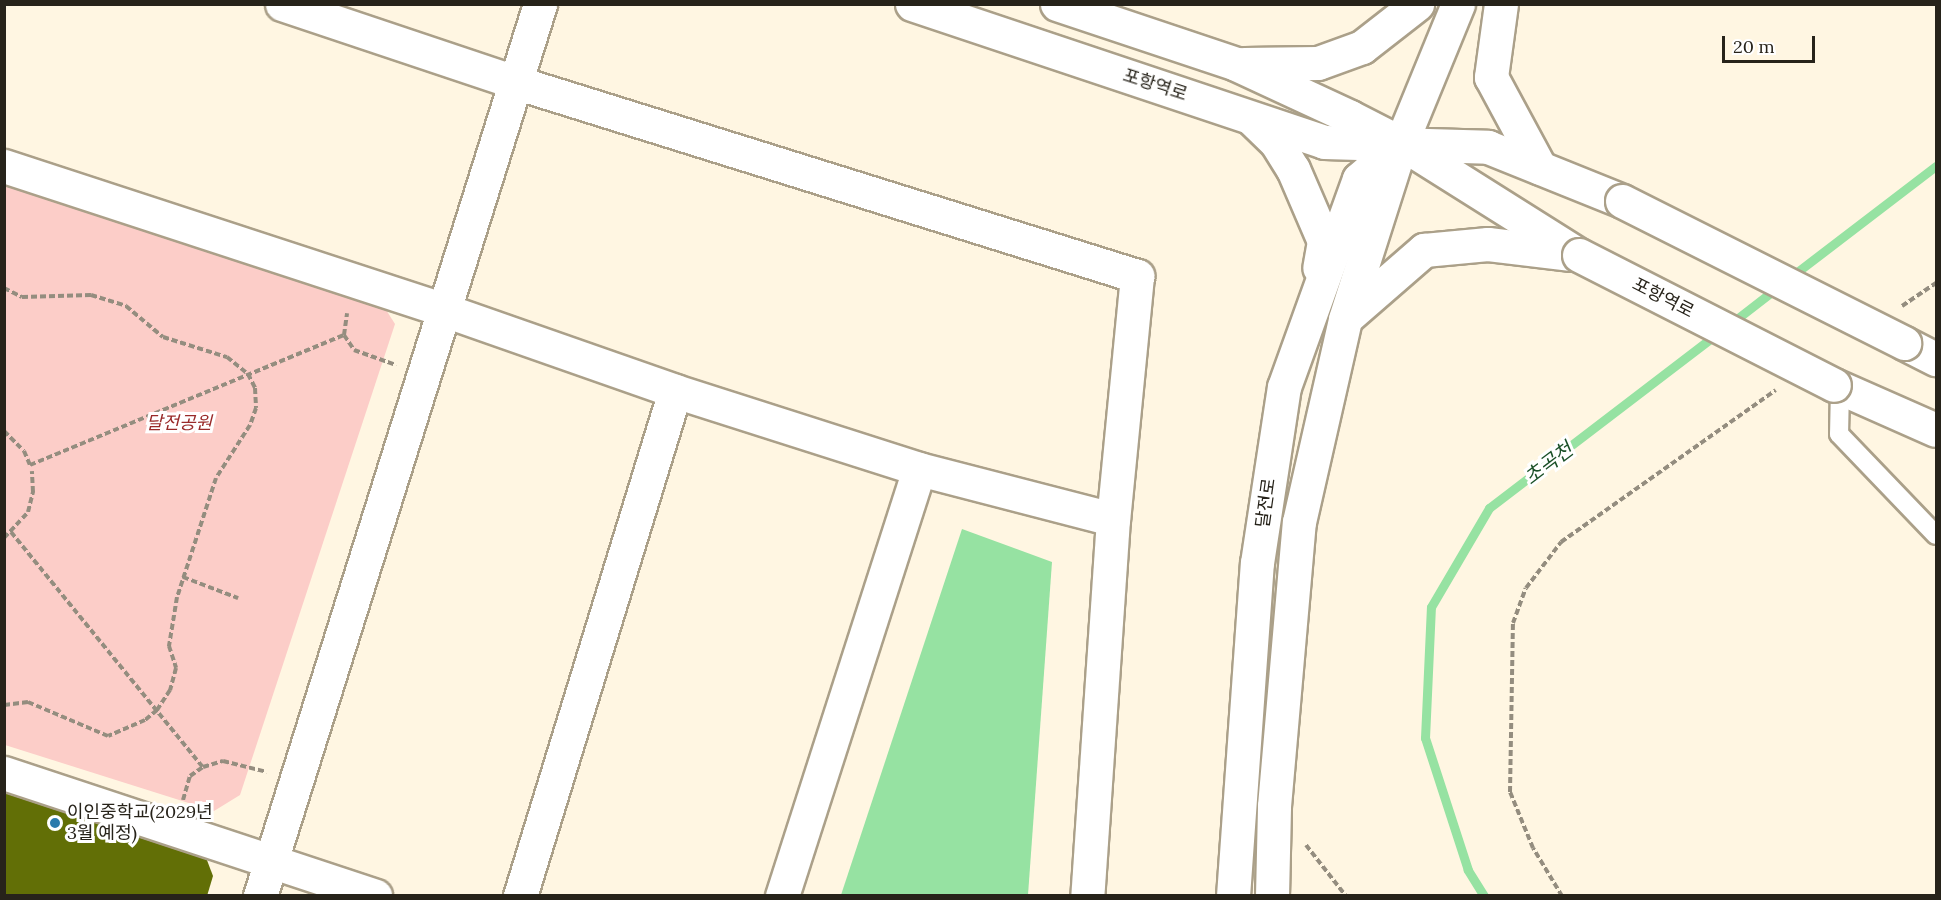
<!DOCTYPE html>
<meta charset="utf-8">
<style>
body{margin:0}
#map{position:relative;width:1941px;height:900px;overflow:hidden;background:#fff6e2;font-family:Lora,"Noto Sans KR",serif}
div>[style]{position:absolute}
[style*='--x']{left:calc(var(--x)*1px);top:calc(var(--y)*1px);width:calc(var(--w)*1px);rotate:calc(var(--a)*1deg)}
.green>*{inset:0;background:#fccdc8}
.water>*{inset:0;background:#96e2a2}
.stream>*{height:9px;margin:-4.5px;padding:0 4.5px;transform-origin:4.5px;border-radius:4.5px;background:#96e2a2}
.building>*{inset:0;background:#626f06}
.path>*{height:4px;margin-top:-2px;transform-origin:0;background:repeating-linear-gradient(90deg,#948d7f 0 6px,transparent 0 9px)}
.roads{filter:drop-shadow(2px 0 #aba089) drop-shadow(-2px 0 #aba089) drop-shadow(0 2px #aba089) drop-shadow(0 -2px #aba089)}
.lane>*{height:18px;margin:-9px;padding:0 9px;transform-origin:9px;border-radius:9px;background:#fff}
.street>*{height:33px;margin:-16.5px;padding:0 16.5px;transform-origin:16.5px;border-radius:16.5px;background:#fff}
.secondary>*{height:33px;margin:-16.5px;padding:0 16.5px;transform-origin:16.5px;border-radius:16.5px;background:#fff}
.bridges{filter:drop-shadow(2px 0 #aba089) drop-shadow(-2px 0 #aba089) drop-shadow(0 2px #aba089) drop-shadow(0 -2px #aba089)}
.secondary-bridge>*{height:33px;margin:-16.5px;padding:0 16.5px;transform-origin:16.5px;border-radius:16.5px;background:#fff}
.dots>*{width:16px;height:16px;translate:-50% -50%;box-sizing:border-box;border:3px solid #fff;border-radius:50%}
span{translate:-50% -50%;white-space:nowrap;text-align:center;line-height:1.15;-webkit-text-stroke:6px #fff;paint-order:stroke}
.street-label{font-size:18px;color:#27231a}
.park-label{font-size:18px;color:#992a29;font-style:italic}
.poi-label{font-size:18px;color:#27231a}
.left{translate:0 -50%;text-align:left}
.water-label{font-size:20px;color:#1b5128;font-style:italic}
.frame{position:absolute;inset:0;border:6px solid #27231a;pointer-events:none}
.scale{position:absolute;left:1722px;top:36px;width:93px;height:27px;box-sizing:border-box;border:3px solid #27231a;border-top:0;padding-left:8px;font-size:18px;line-height:21px;white-space:nowrap;color:#27231a;-webkit-text-stroke:4px #fff;paint-order:stroke}
</style>
<div id="map">
<div class="green">
<div style="clip-path:polygon(5px 182px,383px 305px,395px 324px,240px 795px,214px 811px,5px 745px)"></div>
</div>
<div class="water">
<div style="clip-path:polygon(962px 529px,1052px 562px,1028px 895px,841px 895px)"></div>
</div>
<div class="stream">
<div style="--x:1788;--y:279;--w:186;--a:-37.4"></div>
<div style="--x:1729;--y:325;--w:62;--a:-37.8"></div>
<div style="--x:1484;--y:896;--w:31;--a:-122"></div>
<div style="--x:1468;--y:870;--w:139;--a:-108"></div>
<div style="--x:1425;--y:738;--w:131;--a:-87.4"></div>
<div style="--x:1431;--y:607;--w:115;--a:-59.6"></div>
<div style="--x:1489;--y:508;--w:288;--a:-37.4"></div>
</div>
<div class="building">
<div style="clip-path:polygon(4px 792px,205px 855px,213px 876px,207px 896px,4px 896px)"></div>
</div>
<div class="path">
<div style="--x:4;--y:288;--w:20;--a:27"></div>
<div style="--x:22;--y:297;--w:69;--a:-1.7"></div>
<div style="--x:91;--y:295;--w:37;--a:17"></div>
<div style="--x:126;--y:306;--w:48;--a:40"></div>
<div style="--x:163;--y:337;--w:67;--a:17.4"></div>
<div style="--x:227;--y:357;--w:27;--a:39"></div>
<div style="--x:248;--y:374;--w:16;--a:63"></div>
<div style="--x:255;--y:388;--w:20;--a:87"></div>
<div style="--x:256;--y:408;--w:18;--a:109"></div>
<div style="--x:250;--y:425;--w:63;--a:122.7"></div>
<div style="--x:216;--y:478;--w:125;--a:108.1"></div>
<div style="--x:177;--y:597;--w:50;--a:99.3"></div>
<div style="--x:169;--y:646;--w:23;--a:72"></div>
<div style="--x:176;--y:668;--w:23;--a:105"></div>
<div style="--x:170;--y:690;--w:24;--a:123"></div>
<div style="--x:157;--y:710;--w:16;--a:140"></div>
<div style="--x:145;--y:720;--w:40;--a:156.6"></div>
<div style="--x:108;--y:736;--w:87;--a:-157"></div>
<div style="--x:28;--y:702;--w:24;--a:173"></div>
<div style="--x:1902;--y:306;--w:41;--a:-34.1"></div>
<div style="--x:344;--y:335;--w:18;--a:56"></div>
<div style="--x:354;--y:350;--w:45;--a:19.7"></div>
<div style="--x:4;--y:431;--w:28;--a:45"></div>
<div style="--x:24;--y:451;--w:15;--a:67"></div>
<div style="--x:30;--y:465;--w:340;--a:-22.5"></div>
<div style="--x:344;--y:335;--w:22;--a:-82"></div>
<div style="--x:11;--y:532;--w:303;--a:50.8"></div>
<div style="--x:4;--y:538;--w:35;--a:-47"></div>
<div style="--x:28;--y:512;--w:21;--a:-76"></div>
<div style="--x:33;--y:492;--w:21;--a:-93"></div>
<div style="--x:183;--y:577;--w:59;--a:20.9"></div>
<div style="--x:183;--y:800;--w:25;--a:-74"></div>
<div style="--x:190;--y:776;--w:16;--a:-35"></div>
<div style="--x:203;--y:767;--w:21;--a:-17"></div>
<div style="--x:223;--y:761;--w:45;--a:14"></div>
<div style="--x:1306;--y:845;--w:65;--a:51.9"></div>
<div style="--x:1562;--y:896;--w:56;--a:-121.1"></div>
<div style="--x:1533;--y:848;--w:61;--a:-112.3"></div>
<div style="--x:1510;--y:792;--w:169;--a:-89"></div>
<div style="--x:1513;--y:623;--w:37;--a:-70"></div>
<div style="--x:1526;--y:588;--w:58;--a:-52.7"></div>
<div style="--x:1561;--y:542;--w:263;--a:-35.3"></div>
</div>
<div class="roads">
<div class="lane">
<div style="--x:1840;--y:388;--w:46;--a:91.2"></div>
<div style="--x:1839;--y:434;--w:140;--a:46.2"></div>
</div>
<div class="street">
<div style="--x:282;--y:4;--w:246;--a:18.5"></div>
<div style="--x:515;--y:82;--w:652;--a:17.32"></div>
<div style="--x:1137;--y:276;--w:244;--a:95.6"></div>
<div style="--x:1113;--y:519;--w:378;--a:93.9"></div>
<div style="--x:4;--y:166;--w:463;--a:18.1"></div>
<div style="--x:444;--y:310;--w:245;--a:19.3"></div>
<div style="--x:675;--y:391;--w:256;--a:17.7"></div>
<div style="--x:919;--y:469;--w:200;--a:14.5"></div>
<div style="--x:4;--y:773;--w:391;--a:18.3"></div>
<div style="--x:260;--y:896;--w:935;--a:-72.57"></div>
<div style="--x:520;--y:896;--w:528;--a:-72.94"></div>
<div style="--x:782;--y:896;--w:448;--a:-72.2"></div>
</div>
<div class="secondary">
<div style="--x:912;--y:4;--w:434;--a:18.5"></div>
<div style="--x:1324;--y:142;--w:164;--a:1.7"></div>
<div style="--x:1488;--y:147;--w:144;--a:21.9"></div>
<div style="--x:1057;--y:4;--w:189;--a:18.5"></div>
<div style="--x:1236;--y:64;--w:126;--a:24.9"></div>
<div style="--x:1350;--y:117;--w:57;--a:27"></div>
<div style="--x:1401;--y:143;--w:210;--a:32.2"></div>
<div style="--x:1501;--y:4;--w:74;--a:97.8"></div>
<div style="--x:1491;--y:77;--w:103;--a:61.7"></div>
<div style="--x:1244;--y:64;--w:74;--a:-0.8"></div>
<div style="--x:1318;--y:63;--w:47;--a:-20"></div>
<div style="--x:1362;--y:47;--w:70;--a:-38"></div>
<div style="--x:1252;--y:119;--w:33;--a:44"></div>
<div style="--x:1276;--y:142;--w:32;--a:58"></div>
<div style="--x:1293;--y:169;--w:78;--a:66.7"></div>
<div style="--x:1324;--y:241;--w:27;--a:100"></div>
<div style="--x:1348;--y:316;--w:101;--a:-41"></div>
<div style="--x:1424;--y:250;--w:64;--a:-5.4"></div>
<div style="--x:1488;--y:244;--w:84;--a:6.9"></div>
<div style="--x:1904;--y:343;--w:36;--a:27"></div>
<div style="--x:1834;--y:385;--w:111;--a:23.8"></div>
<div style="--x:1233;--y:896;--w:334;--a:-85.9"></div>
<div style="--x:1257;--y:563;--w:178;--a:-81.3"></div>
<div style="--x:1284;--y:387;--w:221;--a:-70.2"></div>
<div style="--x:1359;--y:179;--w:55;--a:-40.6"></div>
<div style="--x:1272;--y:896;--w:90;--a:-88.7"></div>
<div style="--x:1274;--y:806;--w:285;--a:-85"></div>
<div style="--x:1299;--y:522;--w:208;--a:-77.2"></div>
<div style="--x:1345;--y:319;--w:185;--a:-72.3"></div>
<div style="--x:1401;--y:143;--w:150;--a:-67.7"></div>
</div>
</div>
<div class="bridges">
<div class="secondary-bridge">
<div style="--x:1622;--y:201;--w:316;--a:26.7"></div>
<div style="--x:1579;--y:255;--w:286;--a:27"></div>
</div>
</div>
<div class="dots">
<div style="left:55px;top:823px;background:#2b7bac"></div>
</div>
<div class="street-label">
<span style="left:1155px;top:85px;rotate:18deg">포항역로</span>
<span style="left:1663px;top:298px;rotate:27deg">포항역로</span>
<span style="left:1266px;top:503px;rotate:-82deg">달전로</span>
</div>
<div class="park-label">
<span style="left:179px;top:423px">달전공원</span>
</div>
<div class="poi-label">
<span class="left" style="left:67px;top:823px">이인중학교(2029년<br>3월 예정)</span>
</div>
<div class="water-label">
<span style="left:1548px;top:463px;rotate:-37deg">초곡천</span>
</div>
<div class="frame"></div>
<div class="scale">20 m</div>
</div>
